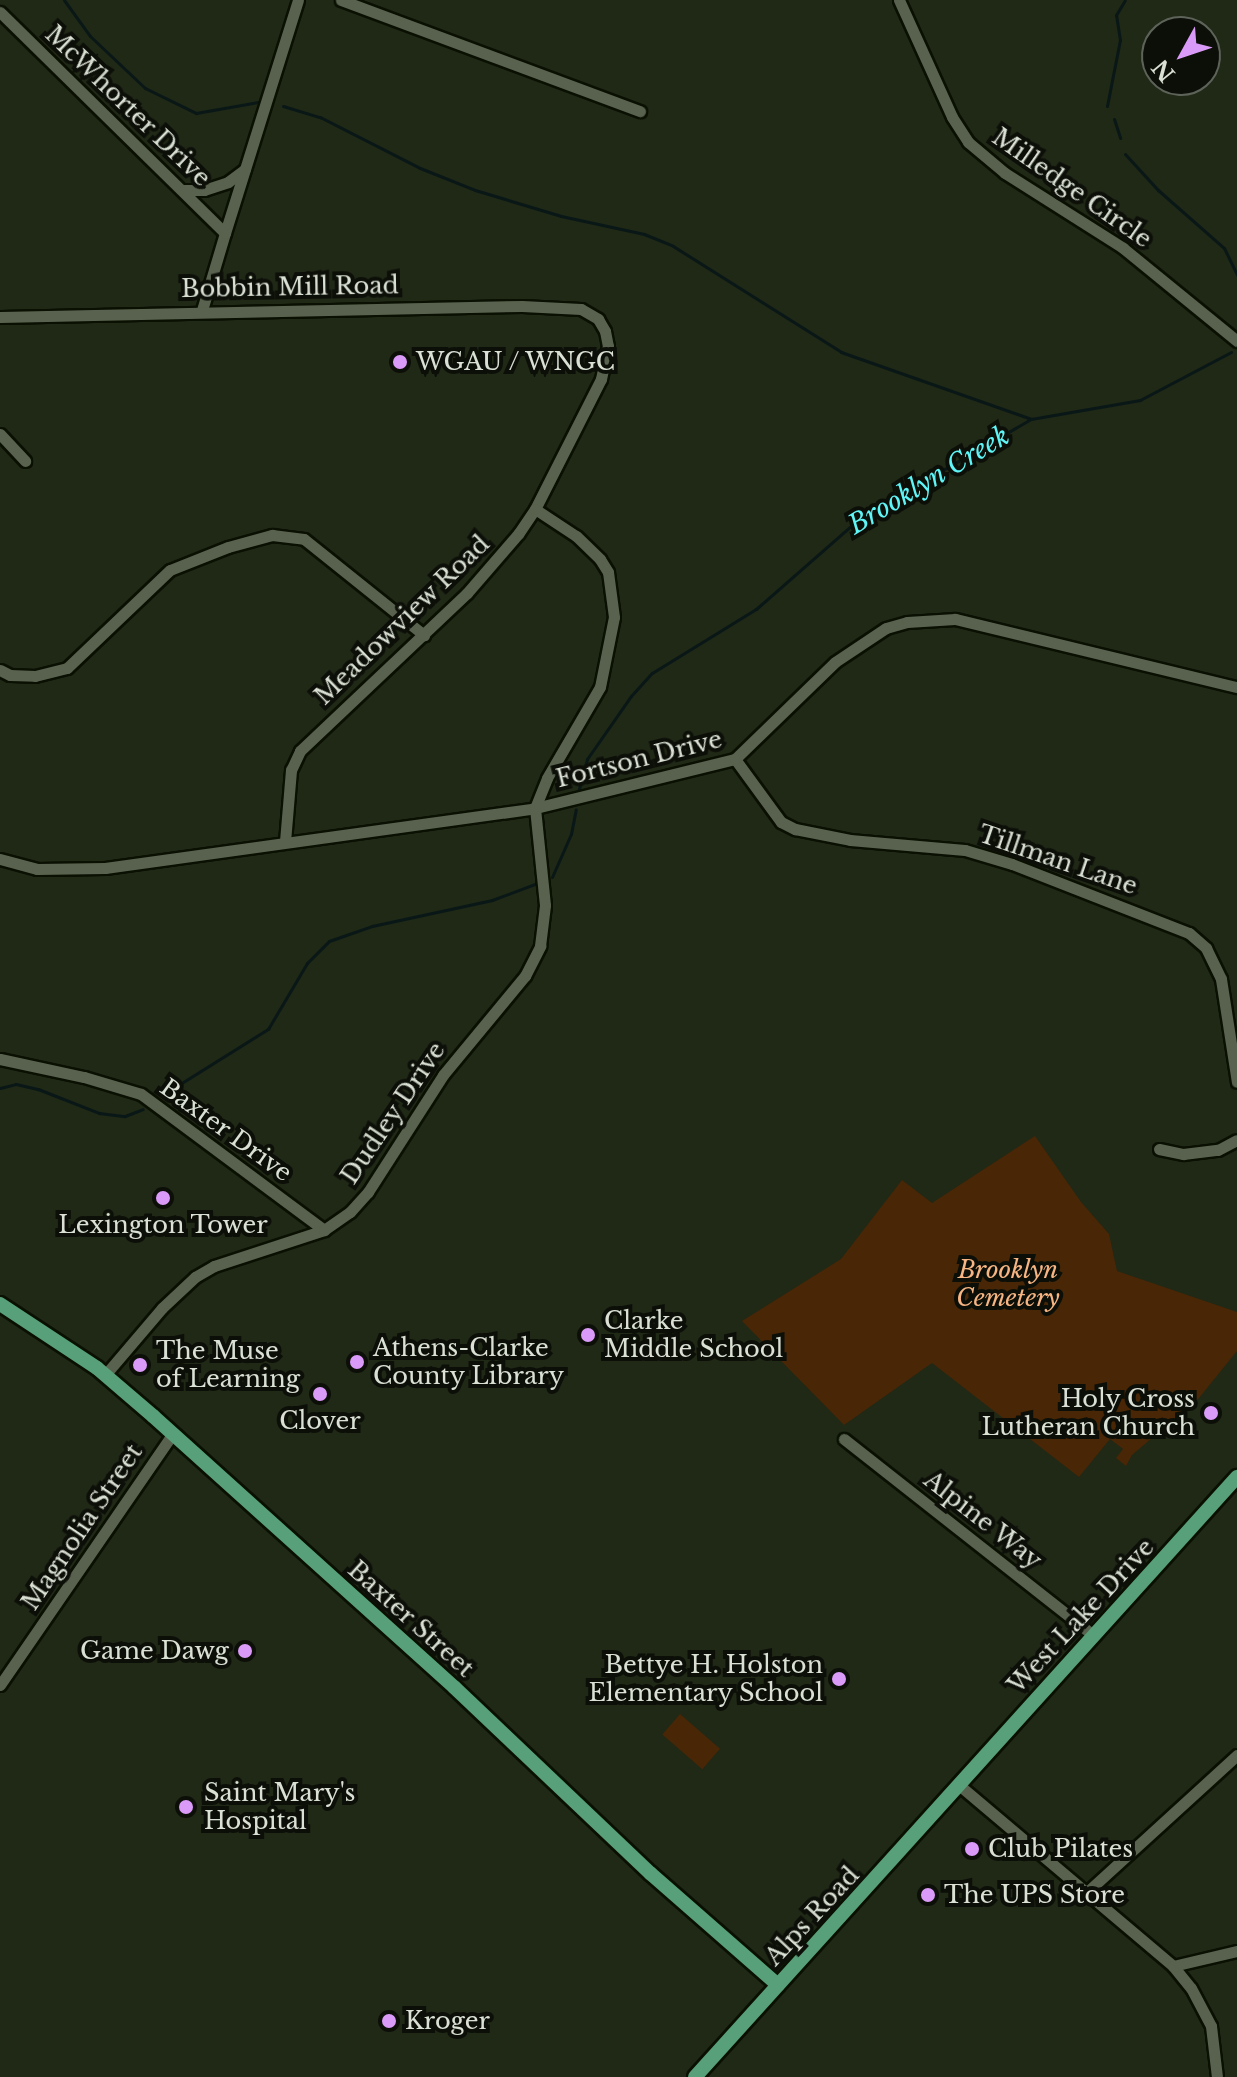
<!DOCTYPE html>
<style>
body{margin:0}
#map{position:relative;width:1237px;height:2077px;overflow:hidden;background:#202816;font-family:"Libre Baskerville",serif}
div>[style]{position:absolute}
[style*='--x']{left:calc(var(--x)*1px);top:calc(var(--y)*1px);width:calc(var(--w)*1px);rotate:calc(var(--a)*1deg)}
.green>*{inset:0;background:#482606;transform-origin:0 0}
.stream>*{height:3px;margin:-1.5px;padding:0 1.5px;transform-origin:1.5px;border-radius:1.5px;background:#091717}
.roads{filter:drop-shadow(2px 0 #0a1002) drop-shadow(-2px 0 #0a1002) drop-shadow(0 2px #0a1002) drop-shadow(0 -2px #0a1002)}
.minor>*{height:11px;margin:-5.5px;padding:0 5.5px;transform-origin:5.5px;border-radius:5.5px;background:#59624e}
.major>*{height:14px;margin:-7px;padding:0 7px;transform-origin:7px;border-radius:7px;background:#57a079}
.dots>*{width:22px;height:22px;translate:-50% -50%;box-sizing:border-box;border:4px solid #0c0f08;border-radius:50%}
span{translate:-50% -50%;white-space:nowrap;text-align:center;line-height:1.15;-webkit-text-stroke:8px #0c0f08;paint-order:stroke}
.street-label{font-size:24px;color:#dae0d4}
.poi-label{font-size:24px;color:#dae0d4}
.left{translate:0 -50%;text-align:left}
.right{translate:-100% -50%;text-align:right}
.park-label{font-size:24px;color:#f6b582;font-style:italic}
.water-label{font-size:26px;color:#5ff5f7;font-style:italic}
.north{position:absolute;left:1141px;top:16px;width:80px;height:80px;box-sizing:border-box;background:#0c0f08;border:2px solid #5e635a;border-radius:50%;rotate:230deg;font-size:22px;font-weight:700;line-height:32px;text-align:center;color:#dae0d4}
.north::after{content:'';display:block;margin:auto;width:28px;height:36px;background:#da9af7;clip-path:polygon(50% 0,100% 100%,50% 72%,0 100%)}
</style>
<div id="map">
<div class="green">
<div style="clip-path:polygon(1035px 1136px,1081px 1202px,1109px 1234px,1117px 1271px,1237px 1312px,1237px 1351px,1199px 1398px,1132px 1455px,1126px 1466px,1116px 1458px,1123px 1449px,1110px 1439px,1079px 1477px,932px 1363px,844px 1425px,742px 1321px,841px 1259px,902px 1180px,932px 1203px)"></div>
<div style="left:680px;top:1714px;width:53px;height:27px;rotate:41deg"></div>
</div>
<div class="stream">
<div style="--x:64;--y:0;--w:44;--a:54.2"></div>
<div style="--x:90;--y:36;--w:76;--a:43.4"></div>
<div style="--x:145;--y:88;--w:57;--a:26.1"></div>
<div style="--x:196;--y:113;--w:63;--a:-10.1"></div>
<div style="--x:283;--y:106;--w:39;--a:17"></div>
<div style="--x:320;--y:117;--w:112;--a:27"></div>
<div style="--x:420;--y:168;--w:59;--a:21.8"></div>
<div style="--x:475;--y:190;--w:90;--a:16.8"></div>
<div style="--x:561;--y:216;--w:85;--a:12.2"></div>
<div style="--x:644;--y:234;--w:31;--a:22"></div>
<div style="--x:673;--y:246;--w:199;--a:32.2"></div>
<div style="--x:841;--y:352;--w:201;--a:19.4"></div>
<div style="--x:1107;--y:106;--w:67;--a:-78.9"></div>
<div style="--x:1120;--y:40;--w:25;--a:-99"></div>
<div style="--x:1116;--y:15;--w:17;--a:-59"></div>
<div style="--x:1114;--y:119;--w:20;--a:72"></div>
<div style="--x:1125;--y:154;--w:49;--a:47.5"></div>
<div style="--x:1158;--y:190;--w:88;--a:41.3"></div>
<div style="--x:1224;--y:248;--w:30;--a:64"></div>
<div style="--x:579;--y:789;--w:31;--a:-75"></div>
<div style="--x:587;--y:759;--w:77;--a:-55.1"></div>
<div style="--x:631;--y:696;--w:31;--a:-48"></div>
<div style="--x:652;--y:673;--w:122;--a:-31.6"></div>
<div style="--x:756;--y:609;--w:138;--a:-41.2"></div>
<div style="--x:860;--y:518;--w:198;--a:-30.1"></div>
<div style="--x:1031;--y:419;--w:111;--a:-9.9"></div>
<div style="--x:1140;--y:400;--w:103;--a:-27.8"></div>
<div style="--x:552;--y:877;--w:47;--a:-66.2"></div>
<div style="--x:571;--y:834;--w:25;--a:-79"></div>
<div style="--x:0;--y:1088;--w:16;--a:-14"></div>
<div style="--x:16;--y:1084;--w:23;--a:13"></div>
<div style="--x:38;--y:1089;--w:66;--a:21.5"></div>
<div style="--x:99;--y:1113;--w:26;--a:7"></div>
<div style="--x:125;--y:1116;--w:19;--a:-21"></div>
<div style="--x:164;--y:1094;--w:123;--a:-32"></div>
<div style="--x:268;--y:1029;--w:77;--a:-59.4"></div>
<div style="--x:307;--y:963;--w:31;--a:-45"></div>
<div style="--x:329;--y:941;--w:46;--a:-19.2"></div>
<div style="--x:372;--y:926;--w:123;--a:-12.2"></div>
<div style="--x:492;--y:900;--w:46;--a:-20.4"></div>
</div>
<div class="roads">
<div class="minor">
<div style="--x:341;--y:0;--w:319;--a:20.4"></div>
<div style="--x:899;--y:0;--w:128;--a:65.6"></div>
<div style="--x:952;--y:117;--w:30;--a:57"></div>
<div style="--x:968;--y:142;--w:48;--a:40"></div>
<div style="--x:1005;--y:173;--w:140;--a:32.4"></div>
<div style="--x:1123;--y:248;--w:147;--a:39.2"></div>
<div style="--x:0;--y:12;--w:315;--a:44.5"></div>
<div style="--x:225;--y:233;--w:80;--a:106.6"></div>
<div style="--x:184;--y:190;--w:20;--a:0"></div>
<div style="--x:204;--y:190;--w:25;--a:-18"></div>
<div style="--x:228;--y:182;--w:21;--a:-37"></div>
<div style="--x:225;--y:233;--w:244;--a:-72.6"></div>
<div style="--x:0;--y:317;--w:522;--a:-1.21"></div>
<div style="--x:522;--y:306;--w:59;--a:2.9"></div>
<div style="--x:581;--y:309;--w:20;--a:30"></div>
<div style="--x:598;--y:319;--w:14;--a:60"></div>
<div style="--x:605;--y:331;--w:15;--a:79"></div>
<div style="--x:608;--y:346;--w:34;--a:102"></div>
<div style="--x:601;--y:379;--w:146;--a:116.9"></div>
<div style="--x:535;--y:509;--w:30;--a:124"></div>
<div style="--x:518;--y:534;--w:78;--a:130.8"></div>
<div style="--x:467;--y:593;--w:230;--a:136.6"></div>
<div style="--x:300;--y:751;--w:21;--a:115"></div>
<div style="--x:291;--y:770;--w:71;--a:94.8"></div>
<div style="--x:0;--y:434;--w:37;--a:47"></div>
<div style="--x:0;--y:670;--w:11;--a:27"></div>
<div style="--x:10;--y:675;--w:25;--a:2"></div>
<div style="--x:35;--y:676;--w:33;--a:-14"></div>
<div style="--x:67;--y:668;--w:142;--a:-43.6"></div>
<div style="--x:170;--y:570;--w:62;--a:-21.6"></div>
<div style="--x:228;--y:547;--w:46;--a:-15.3"></div>
<div style="--x:272;--y:535;--w:32;--a:7"></div>
<div style="--x:304;--y:539;--w:154;--a:38.7"></div>
<div style="--x:735;--y:759;--w:78;--a:53.9"></div>
<div style="--x:781;--y:822;--w:16;--a:27"></div>
<div style="--x:795;--y:829;--w:56;--a:11.3"></div>
<div style="--x:850;--y:840;--w:115;--a:5"></div>
<div style="--x:965;--y:850;--w:49;--a:16.6"></div>
<div style="--x:1012;--y:864;--w:190;--a:21.3"></div>
<div style="--x:1189;--y:933;--w:23;--a:41"></div>
<div style="--x:1206;--y:948;--w:34;--a:64"></div>
<div style="--x:1221;--y:979;--w:104;--a:81.2"></div>
<div style="--x:0;--y:859;--w:38;--a:15"></div>
<div style="--x:37;--y:869;--w:68;--a:-0.8"></div>
<div style="--x:105;--y:868;--w:434;--a:-7.9"></div>
<div style="--x:535;--y:808;--w:206;--a:-13.8"></div>
<div style="--x:735;--y:759;--w:139;--a:-44.1"></div>
<div style="--x:835;--y:662;--w:61;--a:-33.7"></div>
<div style="--x:886;--y:628;--w:22;--a:-16"></div>
<div style="--x:907;--y:622;--w:48;--a:-3.6"></div>
<div style="--x:955;--y:619;--w:290;--a:13.6"></div>
<div style="--x:0;--y:1059;--w:86;--a:12.1"></div>
<div style="--x:84;--y:1077;--w:59;--a:16.6"></div>
<div style="--x:141;--y:1094;--w:228;--a:36.6"></div>
<div style="--x:1159;--y:1149;--w:25;--a:12"></div>
<div style="--x:1183;--y:1154;--w:35;--a:-7"></div>
<div style="--x:1218;--y:1150;--w:21;--a:-28"></div>
<div style="--x:105;--y:1375;--w:88;--a:-49.6"></div>
<div style="--x:162;--y:1308;--w:45;--a:-43.2"></div>
<div style="--x:195;--y:1277;--w:22;--a:-30"></div>
<div style="--x:214;--y:1266;--w:116;--a:-18.1"></div>
<div style="--x:324;--y:1230;--w:32;--a:-35"></div>
<div style="--x:350;--y:1212;--w:27;--a:-48"></div>
<div style="--x:368;--y:1192;--w:139;--a:-57.3"></div>
<div style="--x:443;--y:1075;--w:129;--a:-50.4"></div>
<div style="--x:525;--y:976;--w:34;--a:-63"></div>
<div style="--x:540;--y:946;--w:41;--a:-83"></div>
<div style="--x:545;--y:905;--w:98;--a:-95.9"></div>
<div style="--x:535;--y:808;--w:32;--a:-68"></div>
<div style="--x:547;--y:778;--w:105;--a:-59.8"></div>
<div style="--x:600;--y:687;--w:71;--a:-78.7"></div>
<div style="--x:614;--y:617;--w:45;--a:-97.6"></div>
<div style="--x:608;--y:572;--w:15;--a:-122"></div>
<div style="--x:600;--y:559;--w:33;--a:-136"></div>
<div style="--x:576;--y:536;--w:49;--a:-146.6"></div>
<div style="--x:844;--y:1439;--w:318;--a:38.2"></div>
<div style="--x:0;--y:1685;--w:306;--a:-55.5"></div>
<div style="--x:959;--y:1785;--w:280;--a:40.2"></div>
<div style="--x:1173;--y:1966;--w:28;--a:51"></div>
<div style="--x:1191;--y:1988;--w:43;--a:62.2"></div>
<div style="--x:1211;--y:2026;--w:51;--a:83.3"></div>
<div style="--x:1087;--y:1892;--w:203;--a:-42.4"></div>
<div style="--x:1173;--y:1966;--w:66;--a:-13.2"></div>
</div>
<div class="major">
<div style="--x:0;--y:1304;--w:116;--a:33.4"></div>
<div style="--x:97;--y:1368;--w:74;--a:40.6"></div>
<div style="--x:153;--y:1416;--w:406;--a:42"></div>
<div style="--x:455;--y:1688;--w:269;--a:43.5"></div>
<div style="--x:650;--y:1873;--w:170;--a:41.2"></div>
<div style="--x:695;--y:2077;--w:809;--a:-47.91"></div>
</div>
</div>
<div class="dots">
<div style="left:400px;top:362px;background:#da9af7"></div>
<div style="left:163px;top:1198px;background:#da9af7"></div>
<div style="left:588px;top:1335px;background:#da9af7"></div>
<div style="left:357px;top:1362px;background:#da9af7"></div>
<div style="left:140px;top:1365px;background:#da9af7"></div>
<div style="left:320px;top:1394px;background:#da9af7"></div>
<div style="left:1211px;top:1413px;background:#da9af7"></div>
<div style="left:245px;top:1651px;background:#da9af7"></div>
<div style="left:839px;top:1679px;background:#da9af7"></div>
<div style="left:186px;top:1807px;background:#da9af7"></div>
<div style="left:972px;top:1849px;background:#da9af7"></div>
<div style="left:928px;top:1895px;background:#da9af7"></div>
<div style="left:389px;top:2021px;background:#da9af7"></div>
</div>
<div class="street-label">
<span style="left:128px;top:106px;rotate:44deg">McWhorter Drive</span>
<span style="left:1072px;top:188px;rotate:35deg">Milledge Circle</span>
<span style="left:290px;top:287px;rotate:-1deg">Bobbin Mill Road</span>
<span style="left:402px;top:620px;rotate:-44deg">Meadowview Road</span>
<span style="left:639px;top:759px;rotate:-14deg">Fortson Drive</span>
<span style="left:1058px;top:860px;rotate:19deg">Tillman Lane</span>
<span style="left:393px;top:1113px;rotate:-56deg">Dudley Drive</span>
<span style="left:226px;top:1130px;rotate:36deg">Baxter Drive</span>
<span style="left:983px;top:1520px;rotate:38deg">Alpine Way</span>
<span style="left:82px;top:1527px;rotate:-56deg">Magnolia Street</span>
<span style="left:1081px;top:1616px;rotate:-47deg">West Lake Drive</span>
<span style="left:411px;top:1619px;rotate:42deg">Baxter Street</span>
<span style="left:812px;top:1916px;rotate:-47deg">Alps Road</span>
</div>
<div class="poi-label">
<span class="left" style="left:416px;top:362px">WGAU / WNGC</span>
<span style="left:163px;top:1225px">Lexington Tower</span>
<span class="left" style="left:604px;top:1335px">Clarke<br>Middle School</span>
<span class="left" style="left:373px;top:1362px">Athens-Clarke<br>County Library</span>
<span class="left" style="left:156px;top:1365px">The Muse<br>of Learning</span>
<span class="right" style="left:1195px;top:1413px">Holy Cross<br>Lutheran Church</span>
<span style="left:320px;top:1421px">Clover</span>
<span class="right" style="left:229px;top:1651px">Game Dawg</span>
<span class="right" style="left:823px;top:1679px">Bettye H. Holston<br>Elementary School</span>
<span class="left" style="left:204px;top:1807px">Saint Mary's<br>Hospital</span>
<span class="left" style="left:988px;top:1849px">Club Pilates</span>
<span class="left" style="left:944px;top:1895px">The UPS Store</span>
<span class="left" style="left:405px;top:2021px">Kroger</span>
</div>
<div class="park-label">
<span style="left:1008px;top:1284px">Brooklyn<br>Cemetery</span>
</div>
<div class="water-label">
<span style="left:929px;top:481px;rotate:-31deg">Brooklyn Creek</span>
</div>
<div class="north">N</div>
</div>
